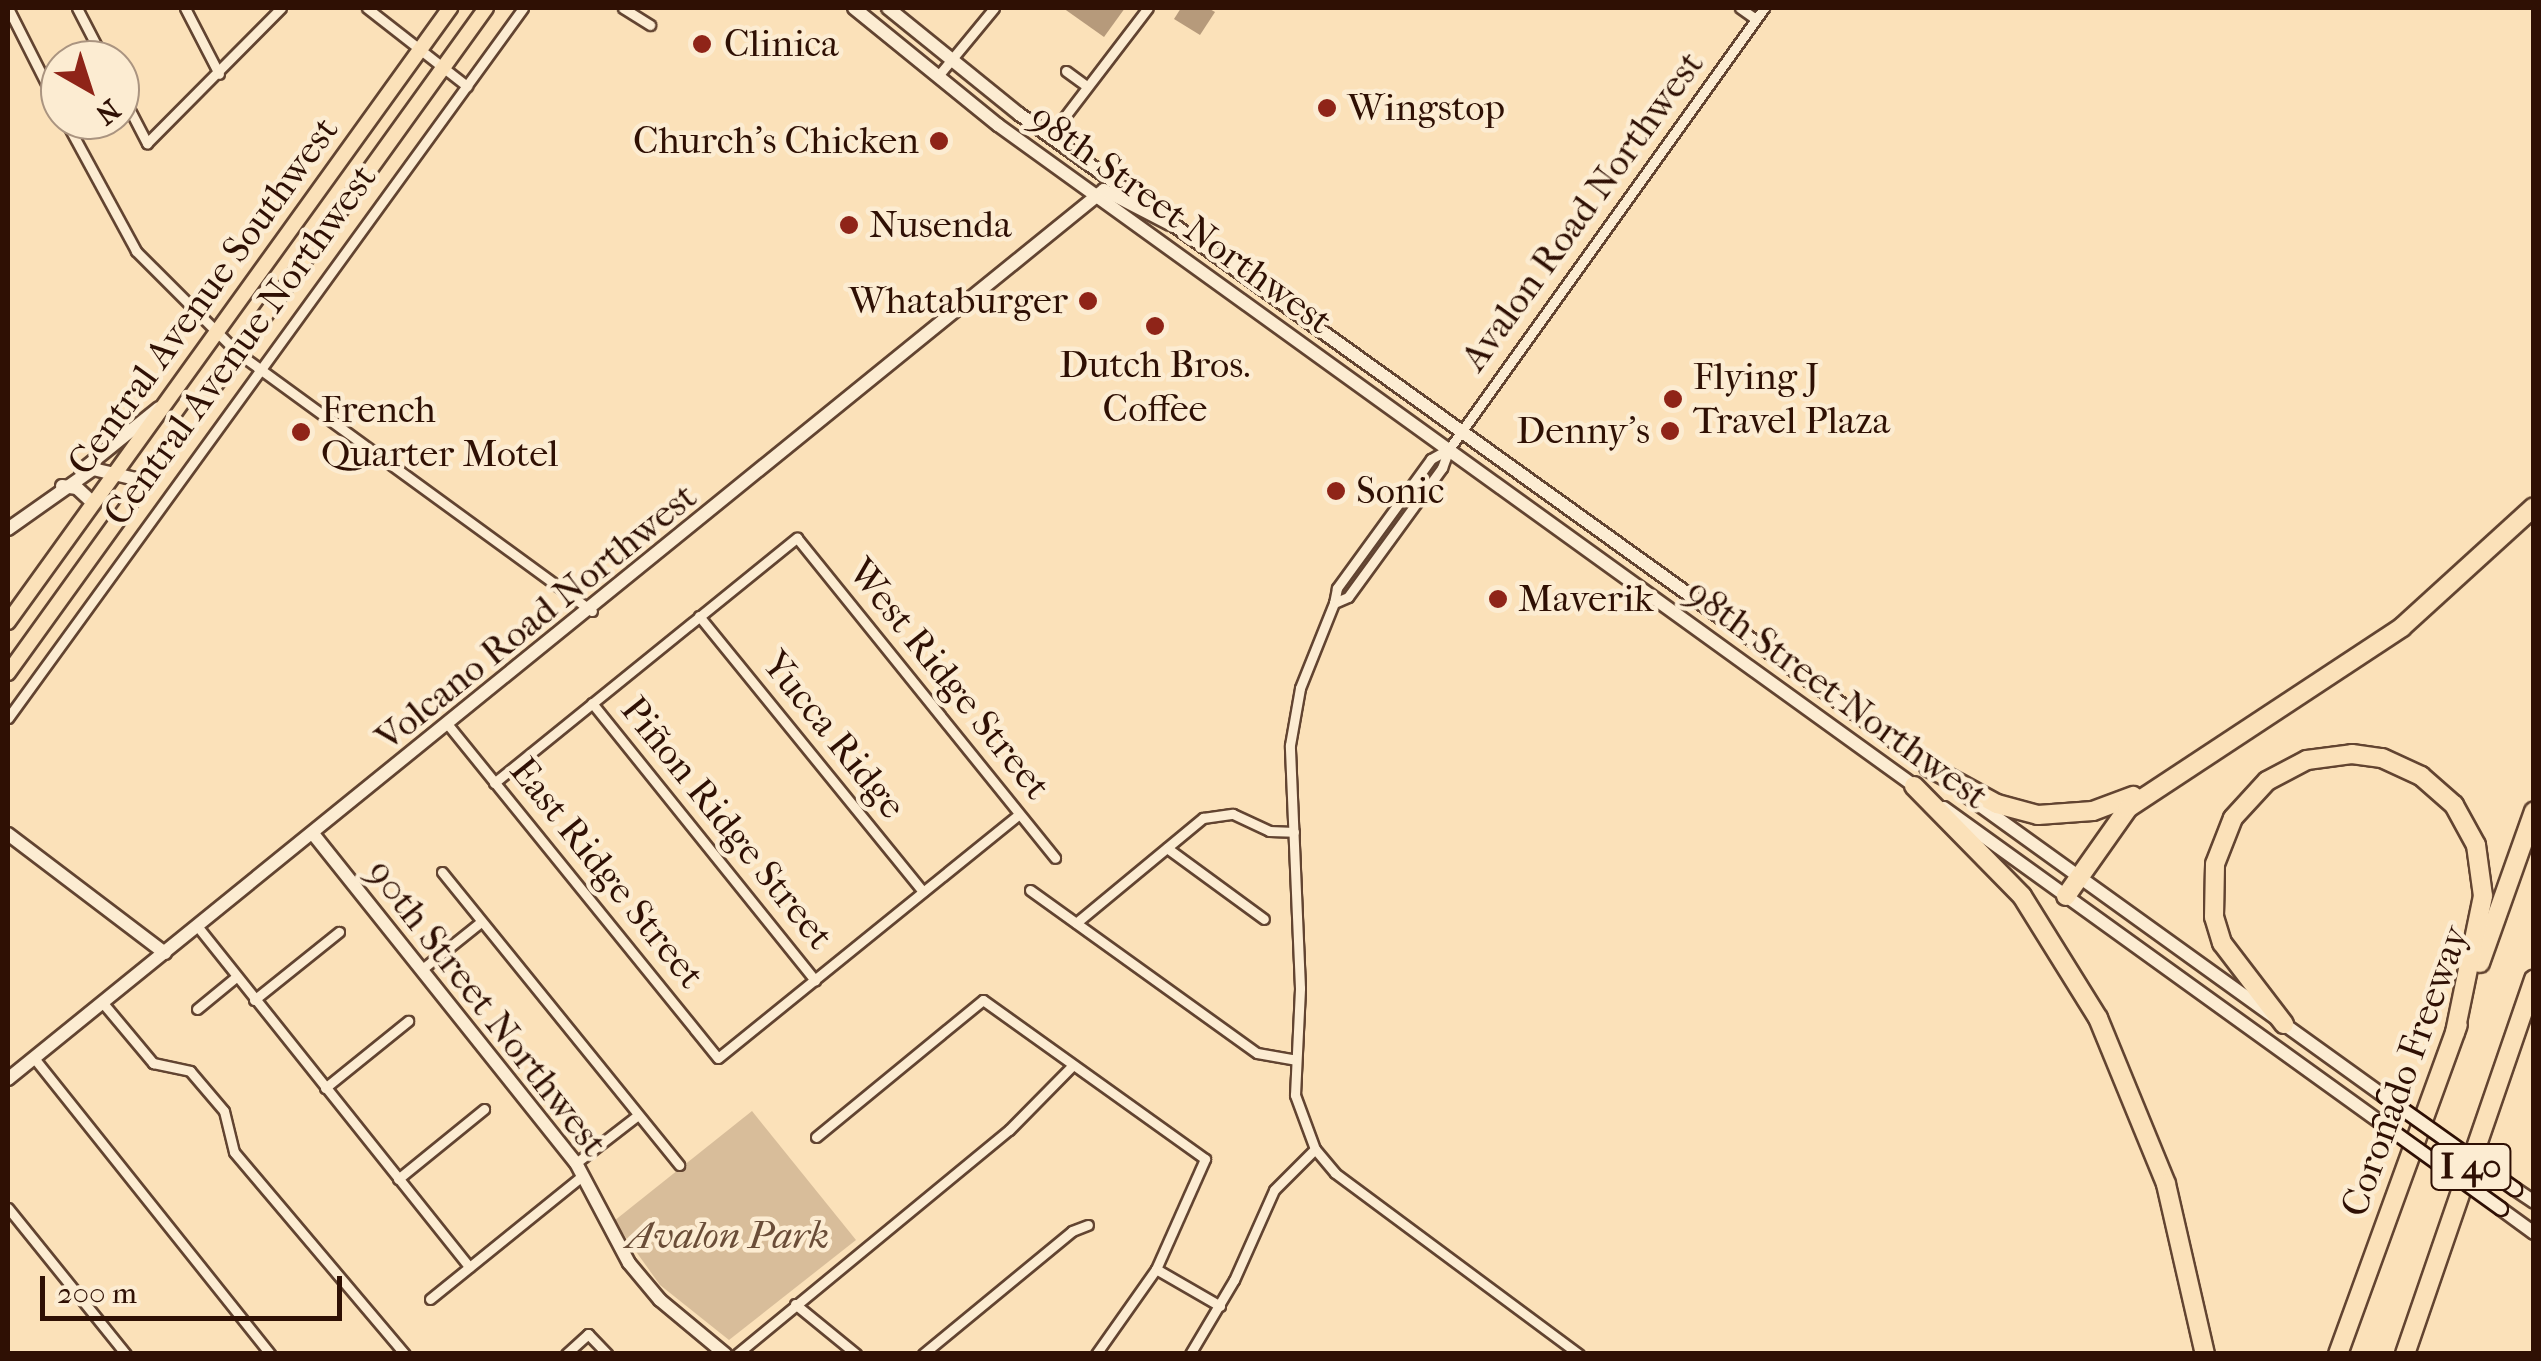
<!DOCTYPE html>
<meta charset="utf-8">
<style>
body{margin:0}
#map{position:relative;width:2541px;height:1361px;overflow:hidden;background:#fbe1b9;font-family:"IM FELL French Canon",serif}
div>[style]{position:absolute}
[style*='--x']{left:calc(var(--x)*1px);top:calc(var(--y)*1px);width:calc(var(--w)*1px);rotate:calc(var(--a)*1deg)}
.green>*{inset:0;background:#d8bd9a}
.water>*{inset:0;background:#b69a7b}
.roads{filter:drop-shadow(2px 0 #624431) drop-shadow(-2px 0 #624431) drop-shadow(0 2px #624431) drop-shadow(0 -2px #624431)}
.street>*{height:9px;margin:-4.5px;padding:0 4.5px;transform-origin:4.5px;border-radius:4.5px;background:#fcecd2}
.secondary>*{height:12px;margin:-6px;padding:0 6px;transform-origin:6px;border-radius:6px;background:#fcecd2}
.primary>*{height:14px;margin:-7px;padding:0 7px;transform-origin:7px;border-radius:7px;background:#fbe1b9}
.highway>*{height:18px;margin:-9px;padding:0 9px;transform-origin:9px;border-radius:9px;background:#fbe1b9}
.bridges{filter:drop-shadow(2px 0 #2f1004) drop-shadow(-2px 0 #2f1004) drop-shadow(0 2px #2f1004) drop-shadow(0 -2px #2f1004)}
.secondary-bridge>*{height:12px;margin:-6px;padding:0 6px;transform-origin:6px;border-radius:6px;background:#fcecd2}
.dots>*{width:28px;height:28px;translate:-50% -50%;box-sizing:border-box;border:5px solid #fcecd2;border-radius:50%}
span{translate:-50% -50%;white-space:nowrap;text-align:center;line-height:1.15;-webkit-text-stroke:9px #fcecd2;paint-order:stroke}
.shield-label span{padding:2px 8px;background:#fcecd2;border:2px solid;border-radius:8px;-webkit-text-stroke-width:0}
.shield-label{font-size:35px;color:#2f1004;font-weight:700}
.poi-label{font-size:38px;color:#2f1004}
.left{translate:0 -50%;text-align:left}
.right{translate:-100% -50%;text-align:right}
.street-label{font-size:38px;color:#2f1004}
.park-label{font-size:38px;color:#6a4d38;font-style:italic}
.frame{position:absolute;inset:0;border:10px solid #2f1004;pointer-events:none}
.north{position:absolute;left:40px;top:40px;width:100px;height:100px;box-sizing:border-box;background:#fcecd2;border:2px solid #aa9480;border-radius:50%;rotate:141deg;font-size:28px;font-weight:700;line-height:40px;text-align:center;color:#2f1004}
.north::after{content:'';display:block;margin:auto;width:35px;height:45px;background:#8f2418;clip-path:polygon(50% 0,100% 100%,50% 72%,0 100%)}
.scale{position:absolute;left:40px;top:1276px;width:302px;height:45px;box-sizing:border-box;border:5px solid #2f1004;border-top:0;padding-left:12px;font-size:30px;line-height:35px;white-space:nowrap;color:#2f1004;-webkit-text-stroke:8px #fcecd2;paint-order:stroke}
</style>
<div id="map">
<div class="green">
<div style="clip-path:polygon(752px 1111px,856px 1240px,729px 1340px,660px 1285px,614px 1221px)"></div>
</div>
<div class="water">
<div style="clip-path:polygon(1063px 8px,1125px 8px,1104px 37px)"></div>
<div style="clip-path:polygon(1181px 8px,1208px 8px,1215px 12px,1200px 35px,1174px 19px)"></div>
</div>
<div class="roads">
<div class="street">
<div style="--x:8;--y:8;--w:115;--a:63.2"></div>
<div style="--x:77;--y:8;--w:59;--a:62.6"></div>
<div style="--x:185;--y:8;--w:74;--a:62.7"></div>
<div style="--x:367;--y:8;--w:127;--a:38"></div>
<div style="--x:623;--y:8;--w:32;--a:32"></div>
<div style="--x:1740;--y:8;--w:19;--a:35"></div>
<div style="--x:1066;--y:71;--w:26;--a:36"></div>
<div style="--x:938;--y:76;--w:88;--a:-50.5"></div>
<div style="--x:120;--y:91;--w:59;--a:62.6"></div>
<div style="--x:147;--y:143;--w:190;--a:-45.2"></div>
<div style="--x:65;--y:120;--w:149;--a:61.5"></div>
<div style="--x:136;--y:251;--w:144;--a:45"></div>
<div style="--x:238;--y:353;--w:438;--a:36.1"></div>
<div style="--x:1044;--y:133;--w:7;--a:27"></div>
<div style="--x:1050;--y:136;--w:161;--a:-52.6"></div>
<div style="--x:1449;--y:449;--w:21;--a:151"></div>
<div style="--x:1431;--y:459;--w:160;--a:126.1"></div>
<div style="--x:1337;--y:588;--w:15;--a:101"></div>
<div style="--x:1334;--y:603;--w:15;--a:-23"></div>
<div style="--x:1348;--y:597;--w:160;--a:-53.9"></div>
<div style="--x:1442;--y:468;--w:20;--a:-70"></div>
<div style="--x:1449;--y:449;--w:542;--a:-54.46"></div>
<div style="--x:699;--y:616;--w:355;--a:50.9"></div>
<div style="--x:592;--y:703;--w:356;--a:51.2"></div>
<div style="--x:8;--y:718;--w:877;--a:-54.04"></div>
<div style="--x:449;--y:726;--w:427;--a:51"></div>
<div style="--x:718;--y:1058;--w:387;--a:-39"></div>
<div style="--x:494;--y:783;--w:390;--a:-39"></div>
<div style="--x:797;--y:538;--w:411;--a:51.1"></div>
<div style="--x:1167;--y:848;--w:120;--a:36.2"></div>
<div style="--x:442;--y:872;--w:377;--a:51"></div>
<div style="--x:1030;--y:890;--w:279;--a:35.7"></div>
<div style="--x:1257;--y:1053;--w:39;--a:10"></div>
<div style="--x:1076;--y:923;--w:165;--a:-39.6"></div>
<div style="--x:1203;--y:818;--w:30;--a:-8"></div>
<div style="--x:1233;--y:814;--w:40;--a:25"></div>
<div style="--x:1269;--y:831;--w:25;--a:2"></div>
<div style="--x:198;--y:927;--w:435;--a:51.4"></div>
<div style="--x:421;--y:970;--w:77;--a:-38.7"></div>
<div style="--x:254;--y:1000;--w:109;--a:-38.7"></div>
<div style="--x:102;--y:1002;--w:80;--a:50.1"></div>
<div style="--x:153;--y:1063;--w:38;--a:12"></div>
<div style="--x:190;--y:1071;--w:52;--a:49.6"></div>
<div style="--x:224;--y:1111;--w:42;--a:76.3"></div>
<div style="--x:234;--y:1152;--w:265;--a:49.8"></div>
<div style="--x:197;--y:1009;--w:50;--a:-39.4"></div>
<div style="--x:34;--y:1058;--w:379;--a:51.4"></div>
<div style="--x:325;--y:1088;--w:107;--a:-38.9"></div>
<div style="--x:816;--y:1137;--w:216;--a:-39.4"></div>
<div style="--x:983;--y:1000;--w:273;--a:35.6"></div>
<div style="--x:1205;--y:1159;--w:120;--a:114"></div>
<div style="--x:1156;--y:1269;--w:104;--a:125.2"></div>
<div style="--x:1315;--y:1149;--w:31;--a:50"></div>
<div style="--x:1335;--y:1173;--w:304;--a:36.6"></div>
<div style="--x:576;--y:1163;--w:78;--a:-37.7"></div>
<div style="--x:398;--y:1179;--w:111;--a:-39.1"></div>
<div style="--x:8;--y:1208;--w:188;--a:51.1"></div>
<div style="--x:1156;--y:1269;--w:74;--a:30"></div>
<div style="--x:430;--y:1299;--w:196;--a:-39"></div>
<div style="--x:795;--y:1304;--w:79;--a:39.3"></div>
<div style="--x:566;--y:1354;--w:30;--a:-42"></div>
<div style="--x:588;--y:1334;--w:28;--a:46"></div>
<div style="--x:737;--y:1354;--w:352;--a:-39.5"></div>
<div style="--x:1009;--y:1130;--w:91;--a:-45.4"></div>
<div style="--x:923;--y:1354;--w:193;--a:-39.5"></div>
<div style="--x:1072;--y:1231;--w:17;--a:-21"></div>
<div style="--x:1190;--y:1354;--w:86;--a:-59.3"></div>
<div style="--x:1234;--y:1280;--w:98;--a:-66"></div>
<div style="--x:1274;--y:1190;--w:58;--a:-45"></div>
<div style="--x:1315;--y:1149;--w:58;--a:-110.3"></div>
<div style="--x:1295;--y:1095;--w:107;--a:-87.3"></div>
<div style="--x:1300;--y:988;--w:243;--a:-92.4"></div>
<div style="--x:1290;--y:745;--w:58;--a:-80"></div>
<div style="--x:1300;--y:688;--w:92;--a:-68.2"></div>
</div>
<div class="secondary">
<div style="--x:854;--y:8;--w:186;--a:39.1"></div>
<div style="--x:998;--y:125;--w:1137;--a:35.8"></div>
<div style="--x:888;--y:8;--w:169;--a:39"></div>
<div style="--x:1019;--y:114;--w:1124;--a:35.66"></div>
<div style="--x:81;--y:471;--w:100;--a:-38.9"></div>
<div style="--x:62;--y:486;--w:15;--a:8"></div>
<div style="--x:77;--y:488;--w:22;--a:43"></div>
<div style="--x:8;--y:529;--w:104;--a:-35.2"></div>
<div style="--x:93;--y:469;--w:52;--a:13.2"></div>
<div style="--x:1964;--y:794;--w:517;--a:35.72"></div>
<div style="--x:1944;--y:808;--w:537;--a:35.76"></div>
<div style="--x:8;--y:834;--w:197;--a:37.2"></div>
<div style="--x:314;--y:835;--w:420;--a:51.4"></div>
<div style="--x:576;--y:1163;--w:113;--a:62.1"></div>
<div style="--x:629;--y:1263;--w:48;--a:50"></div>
<div style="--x:660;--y:1300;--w:85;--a:39.7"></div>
<div style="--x:8;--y:1079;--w:1411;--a:-39.05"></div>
<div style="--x:1104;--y:190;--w:74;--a:27.3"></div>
<div style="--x:2515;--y:1189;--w:23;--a:34"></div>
<div style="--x:2501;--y:1209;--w:41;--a:36"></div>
</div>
<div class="primary">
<div style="--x:8;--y:622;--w:757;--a:-54.25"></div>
<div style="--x:8;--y:673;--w:819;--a:-54.29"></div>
</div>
<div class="highway">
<div style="--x:1929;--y:767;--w:77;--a:28.6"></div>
<div style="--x:1997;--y:804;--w:42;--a:15"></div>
<div style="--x:2038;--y:815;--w:55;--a:-4.2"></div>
<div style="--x:2093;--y:811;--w:43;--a:-20.6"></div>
<div style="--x:1914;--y:786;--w:154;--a:45.5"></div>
<div style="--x:2022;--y:896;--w:144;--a:58.1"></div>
<div style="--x:2098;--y:1018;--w:179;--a:67.7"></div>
<div style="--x:2166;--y:1184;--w:174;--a:77.1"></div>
<div style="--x:2066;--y:896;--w:108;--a:-54.8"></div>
<div style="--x:2128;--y:808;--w:328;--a:-33.4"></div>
<div style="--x:2402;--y:627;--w:178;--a:-42.3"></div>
<div style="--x:2480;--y:963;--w:161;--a:-70.4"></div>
<div style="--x:2284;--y:1024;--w:102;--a:-127.4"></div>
<div style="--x:2222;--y:943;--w:27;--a:-107"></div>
<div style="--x:2214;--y:917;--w:53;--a:-88.9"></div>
<div style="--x:2215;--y:864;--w:49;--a:-68.6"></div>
<div style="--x:2233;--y:818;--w:50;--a:-47.4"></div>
<div style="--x:2267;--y:781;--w:45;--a:-27.7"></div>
<div style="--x:2307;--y:760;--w:45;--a:-7.6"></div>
<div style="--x:2352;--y:754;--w:30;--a:8"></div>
<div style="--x:2382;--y:758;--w:43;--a:24.8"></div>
<div style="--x:2421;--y:776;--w:44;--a:41.3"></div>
<div style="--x:2454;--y:805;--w:46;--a:61.2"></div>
<div style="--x:2476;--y:845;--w:51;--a:82.2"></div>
<div style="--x:2483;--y:896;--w:139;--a:101.6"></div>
<div style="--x:2338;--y:1354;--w:350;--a:-70"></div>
<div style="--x:2405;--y:1354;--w:396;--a:-71"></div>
</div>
</div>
<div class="bridges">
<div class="secondary-bridge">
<div style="--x:2384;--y:1096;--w:161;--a:35.4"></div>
<div style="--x:2380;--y:1122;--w:149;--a:35.7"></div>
</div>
</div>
<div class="dots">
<div style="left:702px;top:44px;background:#8f2418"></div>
<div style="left:1327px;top:108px;background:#8f2418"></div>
<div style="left:939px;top:141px;background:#8f2418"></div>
<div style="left:849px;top:225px;background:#8f2418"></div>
<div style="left:1088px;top:301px;background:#8f2418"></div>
<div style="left:1155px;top:326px;background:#8f2418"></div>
<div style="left:1673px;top:399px;background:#8f2418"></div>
<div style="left:1670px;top:431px;background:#8f2418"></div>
<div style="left:301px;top:432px;background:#8f2418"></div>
<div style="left:1336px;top:491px;background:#8f2418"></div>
<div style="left:1498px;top:599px;background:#8f2418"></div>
</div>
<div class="shield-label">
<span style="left:2471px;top:1167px">I 40</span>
</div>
<div class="poi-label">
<span class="left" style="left:724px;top:44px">Clinica</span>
<span class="left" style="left:1347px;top:108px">Wingstop</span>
<span class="right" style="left:919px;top:141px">Church's Chicken</span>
<span class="left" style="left:869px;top:225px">Nusenda</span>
<span class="right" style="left:1068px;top:301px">Whataburger</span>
<span style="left:1155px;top:387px">Dutch Bros.<br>Coffee</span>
<span class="left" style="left:1693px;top:399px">Flying J<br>Travel Plaza</span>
<span class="left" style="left:321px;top:432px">French<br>Quarter Motel</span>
<span class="right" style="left:1650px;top:431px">Denny's</span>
<span class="left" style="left:1356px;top:491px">Sonic</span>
<span class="left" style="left:1518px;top:599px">Maverik</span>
</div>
<div class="street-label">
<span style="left:1582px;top:211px;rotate:-54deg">Avalon Road Northwest</span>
<span style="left:1181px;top:219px;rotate:36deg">98th Street Northwest</span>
<span style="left:203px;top:296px;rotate:-54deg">Central Avenue Southwest</span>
<span style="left:240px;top:345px;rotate:-54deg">Central Avenue Northwest</span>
<span style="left:536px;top:617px;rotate:-39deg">Volcano Road Northwest</span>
<span style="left:949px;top:679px;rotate:51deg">West Ridge Street</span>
<span style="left:1837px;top:694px;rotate:36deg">98th Street Northwest</span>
<span style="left:834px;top:735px;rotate:51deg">Yucca Ridge</span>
<span style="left:727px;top:823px;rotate:51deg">Piñon Ridge Street</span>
<span style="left:607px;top:873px;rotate:51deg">East Ridge Street</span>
<span style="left:487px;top:1008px;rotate:52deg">90th Street Northwest</span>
<span style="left:2405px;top:1071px;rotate:-70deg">Coronado Freeway</span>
</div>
<div class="park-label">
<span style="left:728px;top:1236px">Avalon Park</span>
</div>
<div class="frame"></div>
<div class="north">N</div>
<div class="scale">200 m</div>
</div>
